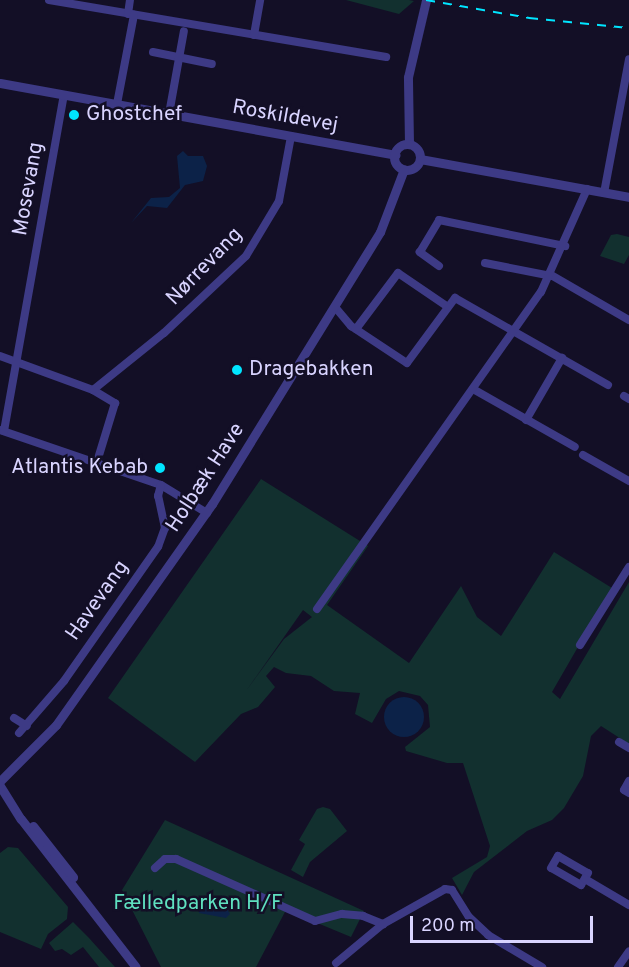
<!DOCTYPE html>
<meta charset="utf-8">
<style>
body{margin:0}
#map{position:relative;width:629px;height:967px;overflow:hidden;background:#130f26;font-family:Overpass,sans-serif}
div>[style]{position:absolute}
[style*='--x']{left:calc(var(--x)*1px);top:calc(var(--y)*1px);width:calc(var(--w)*1px);rotate:calc(var(--a)*1deg)}
.green>*{inset:0;background:#12302f}
.water>*{inset:0;background:#0c2248}
.round{border-radius:50%}
.minor>*{height:8px;margin:-4px;padding:0 4px;transform-origin:4px;border-radius:4px;background:#3d3a85}
.tertiary>*{height:9px;margin:-4.5px;padding:0 4.5px;transform-origin:4.5px;border-radius:4.5px;background:#3d3a85}
.tertiary>.ring{margin:-4.5px;padding:0;box-sizing:content-box;background:none;border:9px solid #3d3a85;border-radius:50%}
.rail>*{height:1.5px;margin-top:-0.75px;transform-origin:0;background:repeating-linear-gradient(90deg,#00e5ff 0 9px,transparent 0 17px)}
.dots>*{width:16px;height:16px;translate:-50% -50%;box-sizing:border-box;border:3px solid #130f26;border-radius:50%}
span{translate:-50% -50%;white-space:nowrap;text-align:center;line-height:1.15;-webkit-text-stroke:5px #130f26;paint-order:stroke}
.poi-label{font-size:21px;color:#d9d4ff}
.left{translate:0 -50%;text-align:left}
.right{translate:-100% -50%;text-align:right}
.street-label{font-size:21px;color:#d9d4ff}
.park-label{font-size:21px;color:#5fe0c0}
.scale{position:absolute;left:410px;top:916px;width:183px;height:27px;box-sizing:border-box;border:3px solid #d9d4ff;border-top:0;padding-left:8px;font-size:18px;line-height:21px;white-space:nowrap;color:#d9d4ff;-webkit-text-stroke:4px #130f26;paint-order:stroke}
</style>
<div id="map">
<div class="green">
<div style="clip-path:polygon(346px 0,409px 0,414px 1px,399px 14px)"></div>
<div style="clip-path:polygon(617px 234px,629px 237px,629px 255px,624px 264px,600px 256px,611px 235px)"></div>
<div style="clip-path:polygon(evenodd,261px 479px,368px 546px,327px 605px,409px 663px,461px 586px,477px 617px,501px 636px,554px 552px,612px 588px,552px 692px,560px 699px,629px 582px,629px 744px,601px 726px,591px 736px,583px 776px,564px 808px,552px 820px,527px 831px,474px 872px,462px 895px,452px 878px,487px 857px,490px 846px,463px 763px,447px 763px,406px 751px,405px 747px,430px 727px,428px 705px,420px 696px,399px 691px,386px 699px,372px 723px,355px 714px,360px 693px,334px 691px,311px 676px,286px 673px,274px 667px,266px 676px,275px 687px,258px 707px,241px 714px,195px 762px,108px 698px,261px 479px,303px 610px,312px 617px,284px 639px,246px 691px,303px 610px)"></div>
<div style="clip-path:polygon(323px 807px,330px 809px,347px 831px,310px 862px,303px 877px,291px 870px,305px 844px,299px 840px,317px 809px)"></div>
<div style="clip-path:polygon(165px 820px,364px 911px,351px 937px,286px 910px,256px 967px,161px 967px,122px 890px)"></div>
<div style="clip-path:polygon(8px 847px,18px 848px,68px 907px,67px 919px,48px 934px,41px 949px,0 932px,0 853px)"></div>
<div style="clip-path:polygon(73px 922px,89px 938px,115px 967px,99px 967px,83px 947px,71px 955px,62px 949px,55px 951px,49px 943px)"></div>
</div>
<div class="water">
<div style="clip-path:polygon(183px 151px,188px 156px,203px 156px,207px 166px,203px 181px,185px 185px,167px 208px,147px 206px,131px 223px,151px 198px,169px 197px,180px 188px,177px 156px)"></div>
<div class="round" style="left:384px;top:697px;width:40px;height:40px"></div>
<div style="clip-path:polygon(210px 902px,226px 907px,230px 914px,226px 918px,199px 913px,199px 904px)"></div>
</div>
<div class="minor">
<div style="--x:49;--y:0;--w:342;--a:9.6"></div>
<div style="--x:128;--y:14;--w:14;--a:-82"></div>
<div style="--x:254;--y:35;--w:36;--a:-80"></div>
<div style="--x:153;--y:52;--w:60;--a:11.5"></div>
<div style="--x:117;--y:104;--w:91;--a:-79.2"></div>
<div style="--x:169;--y:114;--w:84;--a:-79.8"></div>
<div style="--x:604;--y:193;--w:136;--a:-79.4"></div>
<div style="--x:485;--y:263;--w:67;--a:11.1"></div>
<div style="--x:439;--y:266;--w:24;--a:-144"></div>
<div style="--x:420;--y:252;--w:37;--a:-59"></div>
<div style="--x:439;--y:220;--w:129;--a:11.7"></div>
<div style="--x:551;--y:275;--w:90;--a:30"></div>
<div style="--x:335;--y:307;--w:25;--a:50"></div>
<div style="--x:351;--y:326;--w:67;--a:33.5"></div>
<div style="--x:407;--y:363;--w:81;--a:-53.6"></div>
<div style="--x:455;--y:298;--w:176;--a:29.6"></div>
<div style="--x:356;--y:329;--w:70;--a:-53.1"></div>
<div style="--x:398;--y:273;--w:60;--a:34.2"></div>
<div style="--x:0;--y:356;--w:99;--a:20.1"></div>
<div style="--x:93;--y:390;--w:26;--a:31"></div>
<div style="--x:115;--y:403;--w:62;--a:107"></div>
<div style="--x:473;--y:389;--w:117;--a:29.6"></div>
<div style="--x:93;--y:390;--w:91;--a:-38.8"></div>
<div style="--x:164;--y:333;--w:112;--a:-43.2"></div>
<div style="--x:246;--y:256;--w:64;--a:-59"></div>
<div style="--x:279;--y:201;--w:66;--a:-79.5"></div>
<div style="--x:624;--y:396;--w:6;--a:31"></div>
<div style="--x:526;--y:420;--w:72;--a:-59.9"></div>
<div style="--x:0;--y:430;--w:170;--a:18.9"></div>
<div style="--x:161;--y:485;--w:54;--a:31.3"></div>
<div style="--x:4;--y:431;--w:341;--a:-79.9"></div>
<div style="--x:583;--y:455;--w:53;--a:29.5"></div>
<div style="--x:317;--y:609;--w:388;--a:-54.8"></div>
<div style="--x:541;--y:292;--w:113;--a:-65.9"></div>
<div style="--x:580;--y:645;--w:92;--a:-57.9"></div>
<div style="--x:14;--y:718;--w:15;--a:32"></div>
<div style="--x:19;--y:733;--w:69;--a:-49.1"></div>
<div style="--x:64;--y:681;--w:164;--a:-55"></div>
<div style="--x:158;--y:547;--w:20;--a:-70"></div>
<div style="--x:165;--y:528;--w:33;--a:-102"></div>
<div style="--x:158;--y:496;--w:11;--a:-75"></div>
<div style="--x:619;--y:742;--w:12;--a:31"></div>
<div style="--x:629;--y:781;--w:10;--a:119"></div>
<div style="--x:624;--y:790;--w:6;--a:31"></div>
<div style="--x:558;--y:856;--w:34;--a:30"></div>
<div style="--x:588;--y:873;--w:14;--a:120"></div>
<div style="--x:581;--y:885;--w:34;--a:-150"></div>
<div style="--x:551;--y:868;--w:14;--a:-60"></div>
<div style="--x:155;--y:868;--w:13;--a:-42"></div>
<div style="--x:165;--y:859;--w:11;--a:0"></div>
<div style="--x:176;--y:859;--w:152;--a:24"></div>
<div style="--x:315;--y:921;--w:28;--a:-15"></div>
<div style="--x:342;--y:914;--w:21;--a:5"></div>
<div style="--x:363;--y:916;--w:22;--a:22"></div>
<div style="--x:585;--y:879;--w:51;--a:30.6"></div>
<div style="--x:336;--y:963;--w:61;--a:-39.7"></div>
<div style="--x:383;--y:924;--w:71;--a:-29.4"></div>
<div style="--x:445;--y:889;--w:7;--a:8"></div>
<div style="--x:452;--y:890;--w:32;--a:58"></div>
<div style="--x:469;--y:917;--w:26;--a:43"></div>
<div style="--x:488;--y:935;--w:63;--a:30.7"></div>
<div style="--x:618;--y:967;--w:19;--a:-55"></div>
</div>
<div class="tertiary">
<div style="--x:0;--y:83;--w:402;--a:10.3"></div>
<div style="--x:409;--y:144;--w:67;--a:-90.9"></div>
<div style="--x:408;--y:77;--w:79;--a:-76.8"></div>
<div class="ring" style="left:394px;top:144px;width:17px;height:17px"></div>
<div style="--x:420;--y:159;--w:212;--a:10.3"></div>
<div style="--x:0;--y:781;--w:79;--a:-45"></div>
<div style="--x:56;--y:725;--w:271;--a:-54.8"></div>
<div style="--x:212;--y:504;--w:320;--a:-58.3"></div>
<div style="--x:380;--y:232;--w:67;--a:-69.1"></div>
<div style="--x:0;--y:786;--w:39;--a:58"></div>
<div style="--x:21;--y:819;--w:187;--a:52.2"></div>
<div style="--x:33;--y:826;--w:65;--a:51.9"></div>
</div>
<div class="rail">
<div style="--x:426;--y:0;--w:105;--a:9.9"></div>
<div style="--x:529;--y:18;--w:100;--a:5.7"></div>
</div>
<div class="dots">
<div style="left:74px;top:115px;background:#00e5ff"></div>
<div style="left:237px;top:370px;background:#00e5ff"></div>
<div style="left:160px;top:468px;background:#00e5ff"></div>
</div>
<div class="poi-label">
<span class="left" style="left:86px;top:115px">Ghostchef</span>
<span class="left" style="left:249px;top:370px">Dragebakken</span>
<span class="right" style="left:148px;top:468px">Atlantis Kebab</span>
</div>
<div class="street-label">
<span style="left:285px;top:117px;rotate:10deg">Roskildevej</span>
<span style="left:29px;top:189px;rotate:-80deg">Mosevang</span>
<span style="left:205px;top:267px;rotate:-46deg">Nørrevang</span>
<span style="left:206px;top:478px;rotate:-57deg">Holbæk Have</span>
<span style="left:98px;top:601px;rotate:-55deg">Havevang</span>
</div>
<div class="park-label">
<span style="left:198px;top:904px">Fælledparken H/F</span>
</div>
<div class="scale">200 m</div>
</div>
